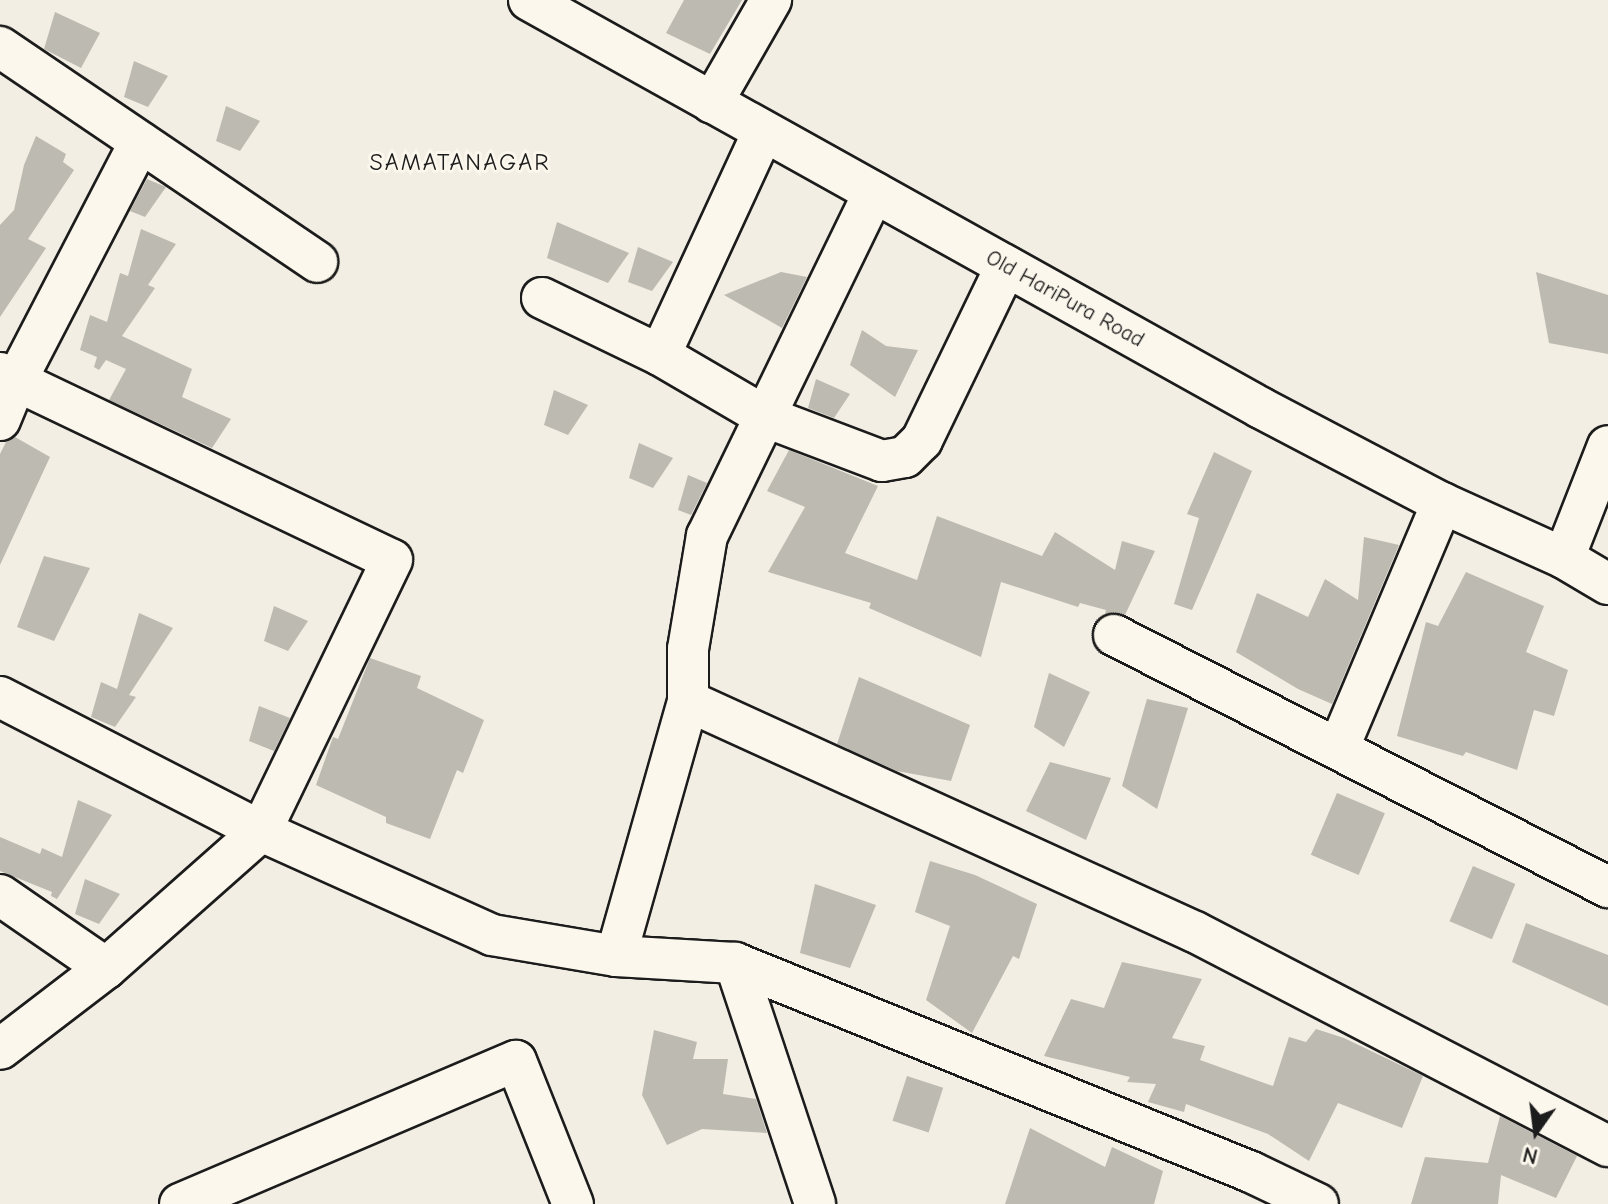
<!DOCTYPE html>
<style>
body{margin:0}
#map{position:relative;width:1608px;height:1204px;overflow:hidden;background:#f2eee4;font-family:"Comic Neue",sans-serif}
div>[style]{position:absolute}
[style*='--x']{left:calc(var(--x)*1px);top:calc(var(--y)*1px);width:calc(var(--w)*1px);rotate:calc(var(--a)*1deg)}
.building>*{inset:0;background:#bdbab1;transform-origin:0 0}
.roads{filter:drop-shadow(2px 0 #1c1c1c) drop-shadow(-2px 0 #1c1c1c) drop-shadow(0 2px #1c1c1c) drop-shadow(0 -2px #1c1c1c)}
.minor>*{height:40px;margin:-20px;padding:0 20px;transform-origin:20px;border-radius:20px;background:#fbf7ec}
span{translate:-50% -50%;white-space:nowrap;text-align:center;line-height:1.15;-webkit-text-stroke:6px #fbf7ec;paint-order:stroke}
.street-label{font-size:22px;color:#1c1c1c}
.neighbourhood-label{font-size:24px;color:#1c1c1c;letter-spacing:2px}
.north{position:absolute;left:1496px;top:1092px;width:80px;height:80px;-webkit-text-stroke:6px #fbf7ec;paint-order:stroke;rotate:194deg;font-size:22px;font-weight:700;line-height:32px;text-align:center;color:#1c1c1c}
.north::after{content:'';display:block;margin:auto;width:28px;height:36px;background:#1c1c1c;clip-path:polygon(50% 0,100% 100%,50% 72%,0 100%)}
</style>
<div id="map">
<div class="building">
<div style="clip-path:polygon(684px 0,742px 0,710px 54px,666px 33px)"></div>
<div style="clip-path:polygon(55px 12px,100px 33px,81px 68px,44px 49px)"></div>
<div style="clip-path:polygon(134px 61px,168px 76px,148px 107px,124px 97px)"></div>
<div style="clip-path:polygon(226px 106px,260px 121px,240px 151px,216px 141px)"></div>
<div style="clip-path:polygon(36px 136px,66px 154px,63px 162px,74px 170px,28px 239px,46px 248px,0 317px,0 225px,14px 210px,24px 165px)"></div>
<div style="clip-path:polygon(147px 179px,166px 187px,145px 217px,130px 211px)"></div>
<div style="clip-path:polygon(557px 222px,629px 253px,608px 283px,547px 258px)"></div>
<div style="clip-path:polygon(141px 229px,176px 244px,148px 285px,155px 288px,122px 336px,192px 369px,182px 397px,231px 419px,212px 448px,109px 400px,126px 369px,106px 360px,99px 370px,94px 367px,97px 357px,80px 350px,90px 315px,107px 322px,120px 273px,128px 276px)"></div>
<div style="clip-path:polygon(638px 247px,673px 262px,652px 291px,628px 282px)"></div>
<div style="clip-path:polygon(781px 272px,807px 277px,782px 328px,724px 295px)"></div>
<div style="clip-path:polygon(1536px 272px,1608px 295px,1608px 354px,1549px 343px)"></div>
<div style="clip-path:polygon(862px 330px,886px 346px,918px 350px,895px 397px,850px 365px)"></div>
<div style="clip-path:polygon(816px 379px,850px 394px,834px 418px,808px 408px)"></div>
<div style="clip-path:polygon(554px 390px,588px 405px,568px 435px,544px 425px)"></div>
<div style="clip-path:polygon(15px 437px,50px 457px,0 565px,0 454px,6px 442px)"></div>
<div style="clip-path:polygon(639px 443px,673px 458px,653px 488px,629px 478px)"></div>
<div style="clip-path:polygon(789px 450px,878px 486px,845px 553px,917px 580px,937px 516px,1042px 556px,1055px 532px,1115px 570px,1122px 541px,1155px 551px,1125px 615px,1105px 614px,1106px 610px,1080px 603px,1078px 607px,1001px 582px,981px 657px,869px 608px,871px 603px,768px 572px,805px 507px,767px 491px)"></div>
<div style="clip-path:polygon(1214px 452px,1252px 471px,1192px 610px,1174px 604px,1199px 518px,1187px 514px)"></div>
<div style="clip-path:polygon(688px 475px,707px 483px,691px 515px,678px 510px)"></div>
<div style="clip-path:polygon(1364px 537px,1399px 545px,1332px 704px,1298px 689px,1236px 652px,1257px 593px,1308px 617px,1325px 579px,1358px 600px)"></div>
<div style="clip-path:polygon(44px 556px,90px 568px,54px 641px,17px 627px)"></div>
<div style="clip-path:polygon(1466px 572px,1544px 606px,1526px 652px,1568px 670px,1554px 716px,1534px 710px,1517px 770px,1466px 752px,1463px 756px,1397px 736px,1426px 622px,1438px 626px)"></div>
<div style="clip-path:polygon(274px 606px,308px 621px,288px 651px,264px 641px)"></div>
<div style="clip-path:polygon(139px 613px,173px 628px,129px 695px,136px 697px,115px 727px,91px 717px,101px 682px,117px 689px)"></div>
<div style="clip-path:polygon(370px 658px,421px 676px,417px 688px,484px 720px,463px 773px,457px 770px,430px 839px,386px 823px,386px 817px,316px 785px,333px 737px,338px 739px)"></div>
<div style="clip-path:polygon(1049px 673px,1090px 692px,1064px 747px,1034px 727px)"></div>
<div style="clip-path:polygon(859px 677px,970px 725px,951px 781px,897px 771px,837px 744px)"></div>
<div style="clip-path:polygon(1147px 699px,1188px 708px,1157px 809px,1122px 786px)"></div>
<div style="clip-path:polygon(259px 706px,290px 718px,274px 751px,249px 741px)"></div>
<div style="clip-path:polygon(1050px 762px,1111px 778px,1086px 840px,1026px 811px)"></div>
<div style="left:1337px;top:793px;width:52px;height:67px;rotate:23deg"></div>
<div style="clip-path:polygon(78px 800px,112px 815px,57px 899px,51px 896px,52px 892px,0 871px,0 837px,40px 854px,42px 848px,62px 857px)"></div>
<div style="clip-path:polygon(930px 861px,975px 875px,1037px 904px,1019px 959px,1013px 956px,972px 1033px,926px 1000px,950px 926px,915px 912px)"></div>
<div style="left:1473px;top:866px;width:46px;height:60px;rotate:23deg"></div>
<div style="clip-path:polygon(85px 879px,120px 894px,99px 924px,75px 914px)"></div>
<div style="clip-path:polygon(815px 884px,876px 905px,850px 968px,800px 953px)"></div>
<div style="clip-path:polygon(1526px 923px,1608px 955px,1608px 1006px,1512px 962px)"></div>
<div style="clip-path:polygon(1122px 962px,1202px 979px,1172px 1038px,1205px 1046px,1200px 1060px,1273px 1086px,1289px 1037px,1306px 1042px,1316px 1029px,1344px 1038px,1423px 1076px,1402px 1128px,1338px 1103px,1309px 1161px,1268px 1134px,1186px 1104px,1184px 1112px,1148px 1102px,1156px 1084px,1127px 1082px,1130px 1077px,1044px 1056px,1071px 999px,1104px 1008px)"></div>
<div style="clip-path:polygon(654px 1030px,697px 1042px,693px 1059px,728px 1059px,723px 1094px,756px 1099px,767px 1133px,702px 1129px,667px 1145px,642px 1095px)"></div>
<div style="left:907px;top:1076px;width:38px;height:47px;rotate:18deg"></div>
<div style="clip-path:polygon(1500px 1116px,1577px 1156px,1556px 1198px,1501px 1175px,1498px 1204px,1411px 1204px,1425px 1157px,1488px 1163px)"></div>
<div style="clip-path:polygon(1030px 1128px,1105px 1167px,1112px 1147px,1163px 1171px,1154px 1204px,1005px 1204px)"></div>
</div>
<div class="roads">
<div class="minor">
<div style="--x:529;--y:0;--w:838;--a:29.13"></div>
<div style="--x:1261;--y:408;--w:204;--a:27.7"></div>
<div style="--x:1442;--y:503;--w:134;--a:24.3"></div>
<div style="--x:1564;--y:558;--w:51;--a:30.6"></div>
<div style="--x:0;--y:47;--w:383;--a:34.1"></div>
<div style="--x:712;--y:103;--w:119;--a:-60.2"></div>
<div style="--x:542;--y:298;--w:131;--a:25.8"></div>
<div style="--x:660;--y:355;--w:123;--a:30.3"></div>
<div style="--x:766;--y:417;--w:124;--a:20.8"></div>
<div style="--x:882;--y:461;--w:23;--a:-10"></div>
<div style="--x:905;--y:457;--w:24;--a:-45"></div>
<div style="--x:922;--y:440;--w:193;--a:-64.2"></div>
<div style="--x:660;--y:355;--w:246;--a:-65.2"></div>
<div style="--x:0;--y:373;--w:434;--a:25.5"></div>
<div style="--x:392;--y:560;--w:301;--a:115.8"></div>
<div style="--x:261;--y:831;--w:207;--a:138.5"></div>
<div style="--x:106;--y:968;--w:133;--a:142.6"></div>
<div style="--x:0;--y:420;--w:42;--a:-67.7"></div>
<div style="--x:16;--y:381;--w:269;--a:-62.6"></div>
<div style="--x:1564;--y:558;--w:120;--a:-68.6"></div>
<div style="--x:1114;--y:635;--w:555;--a:27.03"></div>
<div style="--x:0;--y:697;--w:293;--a:27.2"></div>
<div style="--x:261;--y:831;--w:253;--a:24.2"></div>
<div style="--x:492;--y:935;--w:126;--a:9.6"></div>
<div style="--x:616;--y:956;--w:119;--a:3.4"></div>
<div style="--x:735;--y:963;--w:557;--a:22.05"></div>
<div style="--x:1251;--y:1172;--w:74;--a:25.5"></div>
<div style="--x:688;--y:701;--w:557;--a:24.5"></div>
<div style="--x:1195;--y:932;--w:465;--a:27.4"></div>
<div style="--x:1339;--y:747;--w:265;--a:-67.1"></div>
<div style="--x:0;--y:895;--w:129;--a:34.6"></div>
<div style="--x:616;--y:956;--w:265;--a:-74.2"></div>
<div style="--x:688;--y:701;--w:52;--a:-90"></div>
<div style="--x:688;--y:649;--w:115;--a:-80.5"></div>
<div style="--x:707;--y:536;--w:382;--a:-64.1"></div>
<div style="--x:735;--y:963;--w:254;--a:71.6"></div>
<div style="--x:180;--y:1204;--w:365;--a:-23.1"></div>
<div style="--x:516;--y:1061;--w:154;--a:68.3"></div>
</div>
</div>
<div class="street-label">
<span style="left:1065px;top:299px;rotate:29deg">Old HariPura Road</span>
</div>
<div class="neighbourhood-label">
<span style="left:460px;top:163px">SAMATANAGAR</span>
</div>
<div class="north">N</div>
</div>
